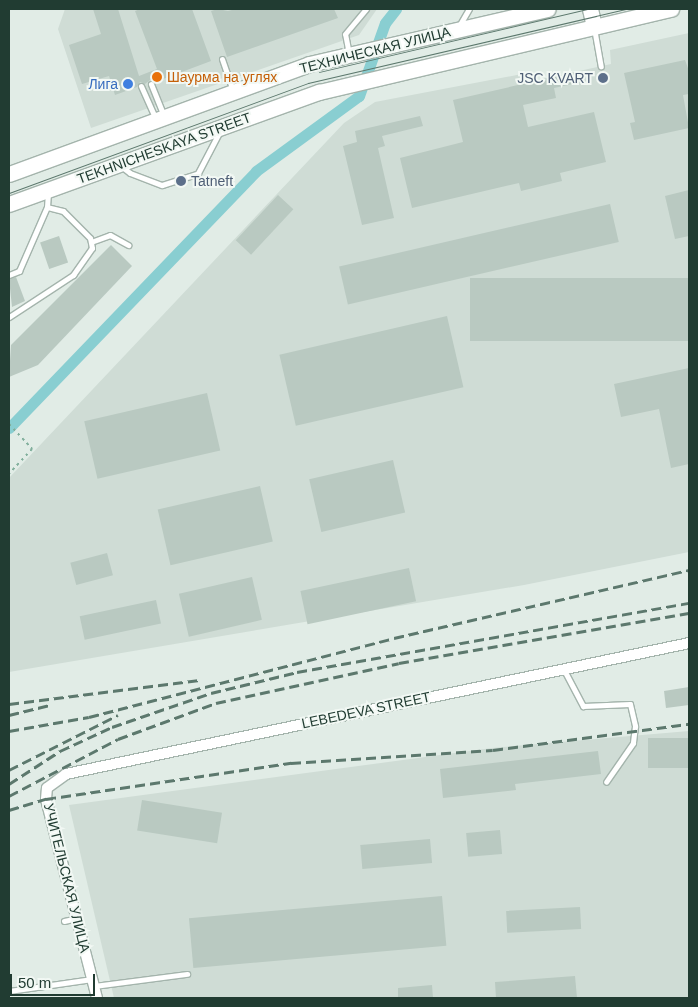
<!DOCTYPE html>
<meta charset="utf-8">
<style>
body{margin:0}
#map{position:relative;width:698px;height:1007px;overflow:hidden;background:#e1ece6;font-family:Arial,sans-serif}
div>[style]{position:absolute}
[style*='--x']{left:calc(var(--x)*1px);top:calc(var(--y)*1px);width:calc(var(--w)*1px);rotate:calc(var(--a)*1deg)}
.built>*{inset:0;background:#cfdcd5}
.canal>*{height:11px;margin:-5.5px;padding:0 5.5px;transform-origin:5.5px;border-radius:5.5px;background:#89ced1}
.building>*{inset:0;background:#b9c9c1;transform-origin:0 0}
.path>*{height:2px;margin-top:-1px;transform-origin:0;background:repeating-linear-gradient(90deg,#81af9c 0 2.5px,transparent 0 6.5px)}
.roads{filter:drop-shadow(1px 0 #a4b4ac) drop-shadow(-1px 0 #a4b4ac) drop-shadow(0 1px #a4b4ac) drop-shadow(0 -1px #a4b4ac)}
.service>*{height:5px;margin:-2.5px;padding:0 2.5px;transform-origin:2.5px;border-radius:2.5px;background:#fff}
.minor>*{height:10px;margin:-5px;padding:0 5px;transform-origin:5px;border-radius:5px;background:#fff}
.secondary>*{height:15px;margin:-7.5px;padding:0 7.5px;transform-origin:7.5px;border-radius:7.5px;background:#fff}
.tram>*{height:1px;margin:-0.5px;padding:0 0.5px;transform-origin:0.5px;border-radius:0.5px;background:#5c786d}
.rail>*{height:3px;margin-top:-1.5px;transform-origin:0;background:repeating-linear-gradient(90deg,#5c786d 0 10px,transparent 0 15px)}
.dots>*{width:14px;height:14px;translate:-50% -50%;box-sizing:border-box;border:2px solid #f2f8f4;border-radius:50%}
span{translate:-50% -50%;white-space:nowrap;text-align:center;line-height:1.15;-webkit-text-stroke:4px #f2f8f4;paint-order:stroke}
.street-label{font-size:14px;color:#213c32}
.food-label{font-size:14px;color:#c56008}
.left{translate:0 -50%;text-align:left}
.service-label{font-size:14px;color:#4e5e75}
.right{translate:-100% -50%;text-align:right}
.shop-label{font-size:14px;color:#366cbe}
.frame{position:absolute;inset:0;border:10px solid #213c32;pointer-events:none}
.scale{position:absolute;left:10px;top:974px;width:85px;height:22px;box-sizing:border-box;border:2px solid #213c32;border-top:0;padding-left:6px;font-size:15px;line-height:18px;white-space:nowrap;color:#213c32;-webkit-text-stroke:4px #f2f8f4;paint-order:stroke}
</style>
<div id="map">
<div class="built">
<div style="clip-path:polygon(65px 9px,377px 9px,359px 35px,91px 128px,58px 29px)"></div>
<div style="clip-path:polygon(689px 33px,689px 552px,524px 585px,9px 672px,9px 478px,344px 123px,375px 102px,522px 74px,529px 82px,611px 64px,610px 50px)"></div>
<div style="clip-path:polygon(689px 731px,689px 998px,114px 998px,69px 805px,492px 748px)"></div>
</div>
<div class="canal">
<div style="--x:9;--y:428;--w:356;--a:-46.1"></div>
<div style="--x:256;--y:171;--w:127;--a:-36.1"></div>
<div style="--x:359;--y:96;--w:77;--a:-70.4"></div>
<div style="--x:385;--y:23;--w:18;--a:-52"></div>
</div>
<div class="building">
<div style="clip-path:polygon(93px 9px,118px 9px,139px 76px,157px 69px,135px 11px,140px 9px,192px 9px,211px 61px,155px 82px,150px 80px,145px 84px,140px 82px,137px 87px,115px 95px,109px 76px,82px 84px,69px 45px,101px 34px)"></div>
<div style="clip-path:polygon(218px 9px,228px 11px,236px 9px,334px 9px,338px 18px,227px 57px,211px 11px)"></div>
<div style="clip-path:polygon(685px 60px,689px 71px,689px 94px,683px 95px,689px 128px,634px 140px,630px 123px,635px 122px,624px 73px)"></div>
<div style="clip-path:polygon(579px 71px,582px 82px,554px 88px,556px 98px,523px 105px,528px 127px,594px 112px,606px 162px,560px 173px,562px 181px,521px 191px,519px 183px,412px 208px,400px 158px,463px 142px,453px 100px)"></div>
<div style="clip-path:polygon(420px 116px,423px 126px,382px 136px,385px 146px,378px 148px,394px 218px,362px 225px,343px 146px,357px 142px,355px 131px)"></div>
<div style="clip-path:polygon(689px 190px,689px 236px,675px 239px,665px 196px)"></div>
<div style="left:278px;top:195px;width:21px;height:62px;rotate:43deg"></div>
<div style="left:610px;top:204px;width:39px;height:278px;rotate:77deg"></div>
<div style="left:59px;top:236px;width:28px;height:20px;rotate:71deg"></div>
<div style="clip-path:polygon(111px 245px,132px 266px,38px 365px,9px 377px,11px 345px)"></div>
<div style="clip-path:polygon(16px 277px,25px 301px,12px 307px,9px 279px)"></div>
<div style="left:689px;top:278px;width:63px;height:219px;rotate:90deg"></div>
<div style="left:447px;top:316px;width:73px;height:172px;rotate:77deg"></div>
<div style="clip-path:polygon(689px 368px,689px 464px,671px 468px,659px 409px,621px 417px,614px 384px)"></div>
<div style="left:207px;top:393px;width:59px;height:126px;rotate:77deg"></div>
<div style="left:393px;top:460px;width:54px;height:86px;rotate:77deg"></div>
<div style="left:260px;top:486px;width:57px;height:105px;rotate:77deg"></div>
<div style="left:107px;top:553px;width:23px;height:38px;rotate:75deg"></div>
<div style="left:409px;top:568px;width:34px;height:111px;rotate:78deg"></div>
<div style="left:252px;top:577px;width:44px;height:75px;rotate:77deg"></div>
<div style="left:156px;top:600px;width:24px;height:78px;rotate:78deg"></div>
<div style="clip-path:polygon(689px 687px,689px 705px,666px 708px,664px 691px)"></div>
<div style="left:689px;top:738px;width:30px;height:41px;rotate:90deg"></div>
<div style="clip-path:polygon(598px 751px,601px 774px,515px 784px,516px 790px,443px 798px,440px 769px)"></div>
<div style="left:142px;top:800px;width:81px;height:31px;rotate:9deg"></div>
<div style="left:500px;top:830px;width:24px;height:34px;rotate:85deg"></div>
<div style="left:430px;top:839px;width:24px;height:70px;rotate:85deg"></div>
<div style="left:442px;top:896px;width:50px;height:254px;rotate:85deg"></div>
<div style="left:580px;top:907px;width:22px;height:74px;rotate:87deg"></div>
<div style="clip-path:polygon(575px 976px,577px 998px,496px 998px,495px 982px)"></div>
<div style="clip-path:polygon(432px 985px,433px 998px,398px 998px,398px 988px)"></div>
</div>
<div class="path">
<div style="--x:9;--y:424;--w:34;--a:47"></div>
<div style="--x:32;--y:449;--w:34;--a:133"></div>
</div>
<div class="roads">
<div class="service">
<div style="--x:459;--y:26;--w:20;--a:-60"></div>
<div style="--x:594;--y:28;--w:39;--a:80"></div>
<div style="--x:349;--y:54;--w:20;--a:-101"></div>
<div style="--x:345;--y:34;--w:33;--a:-50"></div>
<div style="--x:222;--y:59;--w:34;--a:71"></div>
<div style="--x:151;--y:84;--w:35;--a:68"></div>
<div style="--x:141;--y:86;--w:34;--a:66"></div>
<div style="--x:121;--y:166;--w:11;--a:38"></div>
<div style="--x:130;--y:173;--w:34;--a:21"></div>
<div style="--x:162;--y:185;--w:38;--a:-18"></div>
<div style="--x:198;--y:173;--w:47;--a:-62.4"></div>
<div style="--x:91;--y:242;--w:20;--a:-20"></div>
<div style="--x:110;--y:235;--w:21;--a:29"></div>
<div style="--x:9;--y:275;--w:11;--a:-22"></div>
<div style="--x:19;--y:271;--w:70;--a:-66.4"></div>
<div style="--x:47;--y:207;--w:16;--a:-86"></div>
<div style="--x:9;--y:317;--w:77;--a:-33.3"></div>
<div style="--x:73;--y:275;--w:33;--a:-55"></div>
<div style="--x:92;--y:248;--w:10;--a:-101"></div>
<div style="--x:90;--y:238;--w:38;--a:-135"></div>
<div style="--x:63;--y:211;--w:16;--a:-166"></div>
<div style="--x:564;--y:670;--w:41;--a:62.2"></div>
<div style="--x:583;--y:706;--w:47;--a:-2.4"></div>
<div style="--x:630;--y:704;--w:23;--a:77"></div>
<div style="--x:635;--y:726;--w:17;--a:97"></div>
<div style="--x:633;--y:743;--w:47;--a:124.7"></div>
<div style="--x:64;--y:921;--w:13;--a:-13"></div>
<div style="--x:94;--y:986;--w:94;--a:-7.4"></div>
<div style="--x:9;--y:991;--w:84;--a:-8.2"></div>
</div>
<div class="minor">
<div style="--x:97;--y:998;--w:205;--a:-104.4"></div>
<div style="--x:46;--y:799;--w:11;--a:-85"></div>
<div style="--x:47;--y:788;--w:24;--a:-36"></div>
<div style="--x:66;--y:774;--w:637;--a:-11.87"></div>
</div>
<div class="secondary">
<div style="--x:590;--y:9;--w:18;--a:77"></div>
<div style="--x:9;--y:174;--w:320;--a:-20.1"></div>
<div style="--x:309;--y:64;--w:245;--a:-13"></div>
<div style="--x:9;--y:204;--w:330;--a:-19.9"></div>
<div style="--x:319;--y:92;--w:362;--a:-13.3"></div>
</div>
</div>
<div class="tram">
<div style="--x:319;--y:72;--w:275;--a:-13.2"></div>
<div style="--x:9;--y:193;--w:319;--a:-20.2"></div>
<div style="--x:308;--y:83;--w:326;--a:-13.1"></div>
</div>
<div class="rail">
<div style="--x:9;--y:704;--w:192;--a:-7.2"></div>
<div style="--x:9;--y:715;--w:42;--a:-13.7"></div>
<div style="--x:9;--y:731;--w:81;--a:-9.9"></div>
<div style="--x:89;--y:717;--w:315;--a:-14.5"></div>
<div style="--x:394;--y:638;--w:303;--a:-13"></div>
<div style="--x:9;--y:770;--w:122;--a:-26.8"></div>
<div style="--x:9;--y:784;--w:61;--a:-32.9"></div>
<div style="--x:60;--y:751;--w:57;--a:-24.8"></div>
<div style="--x:112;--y:727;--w:105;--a:-19"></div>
<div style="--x:211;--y:693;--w:89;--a:-13.7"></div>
<div style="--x:297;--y:672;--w:398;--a:-10"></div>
<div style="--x:9;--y:796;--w:123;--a:-27.6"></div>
<div style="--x:118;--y:739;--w:104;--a:-20.2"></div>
<div style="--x:216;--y:703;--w:187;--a:-12.3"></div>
<div style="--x:399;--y:663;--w:294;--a:-9.8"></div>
<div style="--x:9;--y:810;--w:39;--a:-17"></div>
<div style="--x:46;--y:799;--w:248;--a:-8.4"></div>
<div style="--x:291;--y:763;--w:202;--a:-3.7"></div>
<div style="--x:493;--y:750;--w:198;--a:-7.6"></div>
</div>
<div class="dots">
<div style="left:157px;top:77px;background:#e8710a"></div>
<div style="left:603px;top:78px;background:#5c6f8a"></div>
<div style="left:128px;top:84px;background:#3f7fe0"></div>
<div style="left:181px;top:181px;background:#5c6f8a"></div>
</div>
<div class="street-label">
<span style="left:375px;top:50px;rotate:-14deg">ТЕХНИЧЕСКАЯ УЛИЦА</span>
<span style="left:164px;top:148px;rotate:-20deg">TEKHNICHESKAYA STREET</span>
<span style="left:366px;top:710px;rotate:-12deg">LEBEDEVA STREET</span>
<span style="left:67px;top:878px;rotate:76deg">УЧИТЕЛЬСКАЯ УЛИЦА</span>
</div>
<div class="food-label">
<span class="left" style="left:167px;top:77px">Шаурма на углях</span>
</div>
<div class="service-label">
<span class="right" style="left:593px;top:78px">JSC KVART</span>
<span class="left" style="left:191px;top:181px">Tatneft</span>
</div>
<div class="shop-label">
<span class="right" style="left:118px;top:84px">Лига</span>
</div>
<div class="frame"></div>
<div class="scale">50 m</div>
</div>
